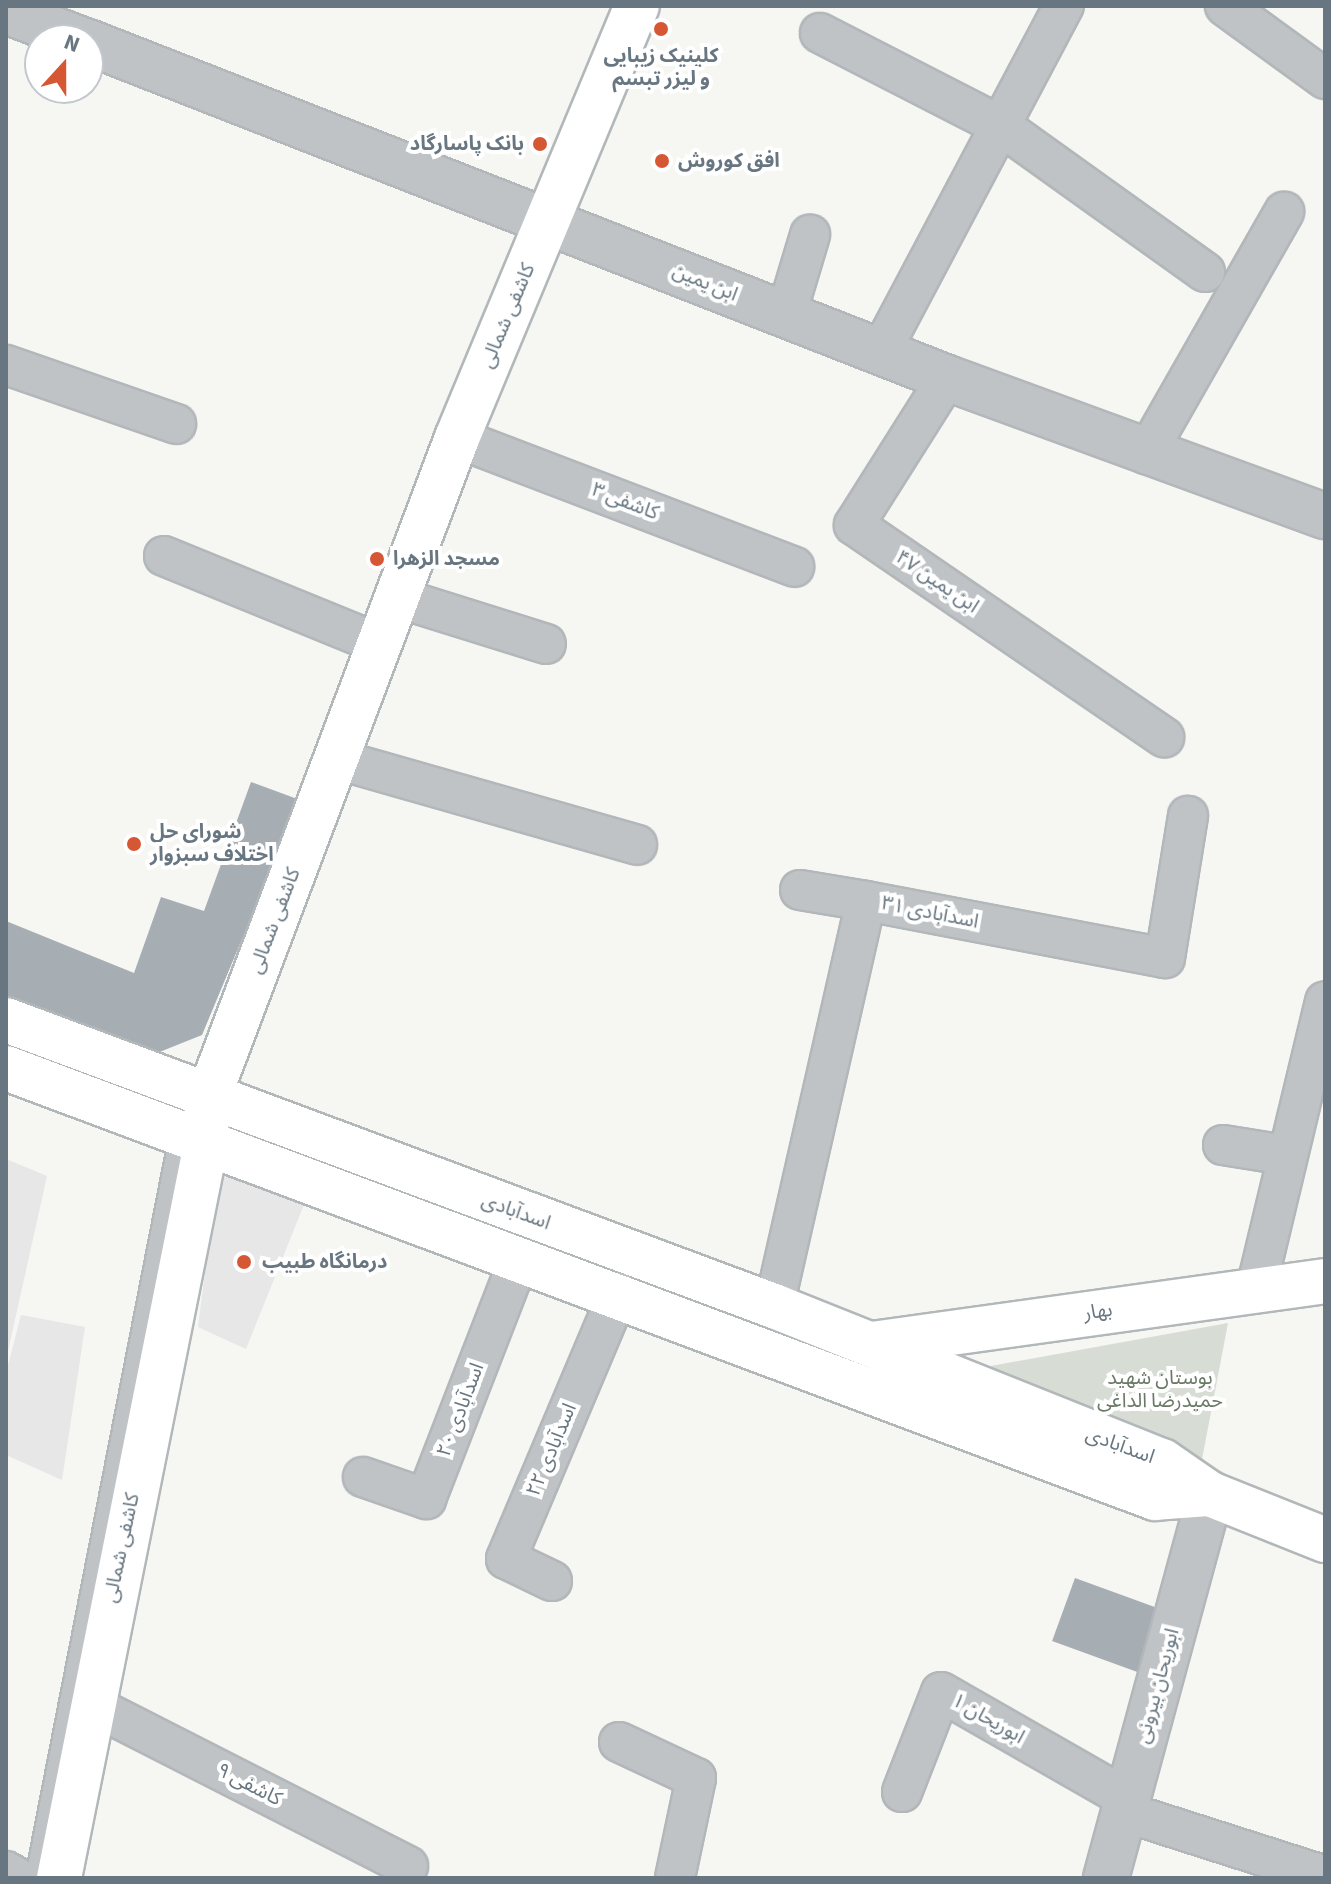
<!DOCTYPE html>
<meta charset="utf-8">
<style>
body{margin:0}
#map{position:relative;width:1331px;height:1884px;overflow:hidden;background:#f6f6f3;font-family:"Source Sans 3","Noto Sans Arabic",sans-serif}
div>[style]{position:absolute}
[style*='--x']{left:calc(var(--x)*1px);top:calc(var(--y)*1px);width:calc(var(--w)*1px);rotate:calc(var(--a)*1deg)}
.built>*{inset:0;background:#e6e7e6}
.green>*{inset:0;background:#d7dcd4}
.building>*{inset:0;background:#a7aeb3;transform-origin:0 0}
.roads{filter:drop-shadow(2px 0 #b2b7ba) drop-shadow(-2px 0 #b2b7ba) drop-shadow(0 2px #b2b7ba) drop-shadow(0 -2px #b2b7ba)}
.service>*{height:20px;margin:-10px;padding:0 10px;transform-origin:10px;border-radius:10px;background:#bfc3c6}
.minor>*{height:38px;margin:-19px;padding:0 19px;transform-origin:19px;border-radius:19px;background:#bfc3c6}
.tertiary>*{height:44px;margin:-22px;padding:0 22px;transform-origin:22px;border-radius:22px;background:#bfc3c6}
.secondary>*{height:44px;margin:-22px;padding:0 22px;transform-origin:22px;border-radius:22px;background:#fff}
.dots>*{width:22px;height:22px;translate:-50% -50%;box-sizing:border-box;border:4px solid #fff;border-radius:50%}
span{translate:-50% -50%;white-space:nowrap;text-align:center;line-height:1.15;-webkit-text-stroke:8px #fff;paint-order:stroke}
.poi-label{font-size:20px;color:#677681;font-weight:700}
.right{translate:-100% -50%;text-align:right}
.left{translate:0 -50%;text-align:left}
.street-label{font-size:20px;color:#677681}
.park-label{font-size:20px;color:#6a7966}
.frame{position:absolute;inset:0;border:8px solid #677681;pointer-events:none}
.north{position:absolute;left:24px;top:24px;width:80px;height:80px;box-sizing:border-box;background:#fff;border:2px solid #c2c8cd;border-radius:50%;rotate:21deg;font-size:22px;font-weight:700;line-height:32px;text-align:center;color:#677681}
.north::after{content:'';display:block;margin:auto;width:28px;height:36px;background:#d55734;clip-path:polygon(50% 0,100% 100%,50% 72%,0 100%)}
</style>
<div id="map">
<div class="built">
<div style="clip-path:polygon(6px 1159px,47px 1176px,6px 1360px)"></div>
<div style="clip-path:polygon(234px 1169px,307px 1197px,246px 1349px,198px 1327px,217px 1179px)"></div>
<div style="clip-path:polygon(21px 1315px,85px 1327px,62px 1480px,6px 1455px,6px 1373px)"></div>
</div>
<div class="green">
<div style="clip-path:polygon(1228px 1323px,1199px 1475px,969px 1370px)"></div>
</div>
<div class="building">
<div style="clip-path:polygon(251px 782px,300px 800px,202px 1035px,152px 1055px,6px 998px,6px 921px,134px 973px,161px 897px,204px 911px)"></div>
<div style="left:1075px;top:1578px;width:98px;height:67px;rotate:20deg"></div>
</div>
<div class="roads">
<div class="service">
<div style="--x:36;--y:1878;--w:761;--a:-79.01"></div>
</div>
<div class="minor">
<div style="--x:1225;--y:6;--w:124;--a:36.1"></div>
<div style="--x:820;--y:33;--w:203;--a:27.2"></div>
<div style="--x:1001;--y:126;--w:251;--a:35.6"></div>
<div style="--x:786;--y:315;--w:84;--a:-73.3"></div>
<div style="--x:881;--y:351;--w:391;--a:-62.1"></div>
<div style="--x:6;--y:365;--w:180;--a:19.1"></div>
<div style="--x:947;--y:378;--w:174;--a:122.3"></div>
<div style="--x:854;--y:525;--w:376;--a:34.4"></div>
<div style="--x:457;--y:438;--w:361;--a:20.9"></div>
<div style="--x:1146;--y:454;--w:279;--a:-60.3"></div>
<div style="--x:164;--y:556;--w:230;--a:22.2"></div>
<div style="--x:396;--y:597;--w:157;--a:17.4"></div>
<div style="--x:336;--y:759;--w:313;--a:15.9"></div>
<div style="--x:800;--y:890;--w:67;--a:9.5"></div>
<div style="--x:1223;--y:1145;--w:63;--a:9.2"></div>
<div style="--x:1256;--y:1289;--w:296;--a:-76.5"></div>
<div style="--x:774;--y:1306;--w:415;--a:-77.2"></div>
<div style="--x:866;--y:901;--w:304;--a:10.8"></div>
<div style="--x:1165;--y:958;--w:144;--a:-80.8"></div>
<div style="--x:363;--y:1477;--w:67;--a:19.2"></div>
<div style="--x:426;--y:1499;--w:257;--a:-68.8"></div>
<div style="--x:552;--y:1581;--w:51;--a:-154.4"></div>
<div style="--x:506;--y:1559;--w:290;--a:-67.1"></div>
<div style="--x:90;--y:1704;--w:357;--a:27"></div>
<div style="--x:619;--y:1742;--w:85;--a:25.1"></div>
<div style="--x:696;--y:1778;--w:102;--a:101.9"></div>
<div style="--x:902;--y:1792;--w:107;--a:-68.7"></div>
<div style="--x:941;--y:1692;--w:215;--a:29.8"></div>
<div style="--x:1125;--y:1812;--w:210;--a:17.7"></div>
<div style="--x:6;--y:1871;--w:14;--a:30"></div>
</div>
<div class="tertiary">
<div style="--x:6;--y:11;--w:81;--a:20.9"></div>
<div style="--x:88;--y:42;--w:922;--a:21.36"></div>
<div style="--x:947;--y:378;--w:402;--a:20.1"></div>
<div style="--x:1106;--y:1878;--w:398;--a:-74.8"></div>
</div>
<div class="secondary">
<div style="--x:6;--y:1020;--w:820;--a:20.43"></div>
<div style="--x:774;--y:1306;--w:418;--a:21.8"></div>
<div style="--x:1162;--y:1461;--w:58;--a:34.5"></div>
<div style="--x:1210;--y:1494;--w:124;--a:21.8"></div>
<div style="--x:6;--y:1068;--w:1227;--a:20.52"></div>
<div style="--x:1155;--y:1498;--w:55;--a:-4.2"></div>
<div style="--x:872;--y:1344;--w:457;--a:-7.9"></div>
<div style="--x:59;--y:1878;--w:749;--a:-78.68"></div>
<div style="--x:206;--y:1144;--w:43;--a:-88.7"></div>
<div style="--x:207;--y:1101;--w:709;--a:-69.34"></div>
<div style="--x:457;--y:438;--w:468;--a:-67.4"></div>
</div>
</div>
<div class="dots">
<div style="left:661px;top:29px;background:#d55734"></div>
<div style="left:540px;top:144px;background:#d55734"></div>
<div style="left:662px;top:161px;background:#d55734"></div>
<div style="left:377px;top:559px;background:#d55734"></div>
<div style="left:134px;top:844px;background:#d55734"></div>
<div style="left:244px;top:1262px;background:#d55734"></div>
</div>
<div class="poi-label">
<span style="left:661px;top:68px">کلینیک زیبایی<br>و لیزر تبسم</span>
<span class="right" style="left:524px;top:144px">بانک پاسارگاد</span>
<span class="left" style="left:678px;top:161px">افق کوروش</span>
<span class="left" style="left:393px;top:559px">مسجد الزهرا</span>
<span class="left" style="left:150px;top:844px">شورای حل<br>اختلاف سبزوار</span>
<span class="left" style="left:262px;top:1262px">درمانگاه طبیب</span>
</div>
<div class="street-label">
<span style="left:705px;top:283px;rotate:22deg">ابن یمین</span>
<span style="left:508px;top:316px;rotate:-67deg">کاشفی شمالی</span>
<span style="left:625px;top:502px;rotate:21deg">کاشفی ۳</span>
<span style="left:937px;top:582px;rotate:34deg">ابن یمین ۴۷</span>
<span style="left:930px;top:913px;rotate:11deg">اسدآبادی ۳۱</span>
<span style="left:275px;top:921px;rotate:-69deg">کاشفی شمالی</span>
<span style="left:516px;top:1212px;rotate:20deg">اسدآبادی</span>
<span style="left:1098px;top:1312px;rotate:-8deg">بهار</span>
<span style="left:461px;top:1410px;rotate:-69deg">اسدآبادی ۲۰</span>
<span style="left:1120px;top:1446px;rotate:20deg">اسدآبادی</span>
<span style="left:552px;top:1450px;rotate:-67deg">اسدآبادی ۲۲</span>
<span style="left:122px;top:1548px;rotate:-78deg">کاشفی شمالی</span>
<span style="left:1158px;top:1686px;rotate:-75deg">ابوریحان بیرونی</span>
<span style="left:988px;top:1719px;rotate:30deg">ابوریحان ۱</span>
<span style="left:249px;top:1785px;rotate:27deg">کاشفی ۹</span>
</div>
<div class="park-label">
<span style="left:1160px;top:1390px">بوستان شهید<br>حمیدرضا الداغی</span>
</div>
<div class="frame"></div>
<div class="north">N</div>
</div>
